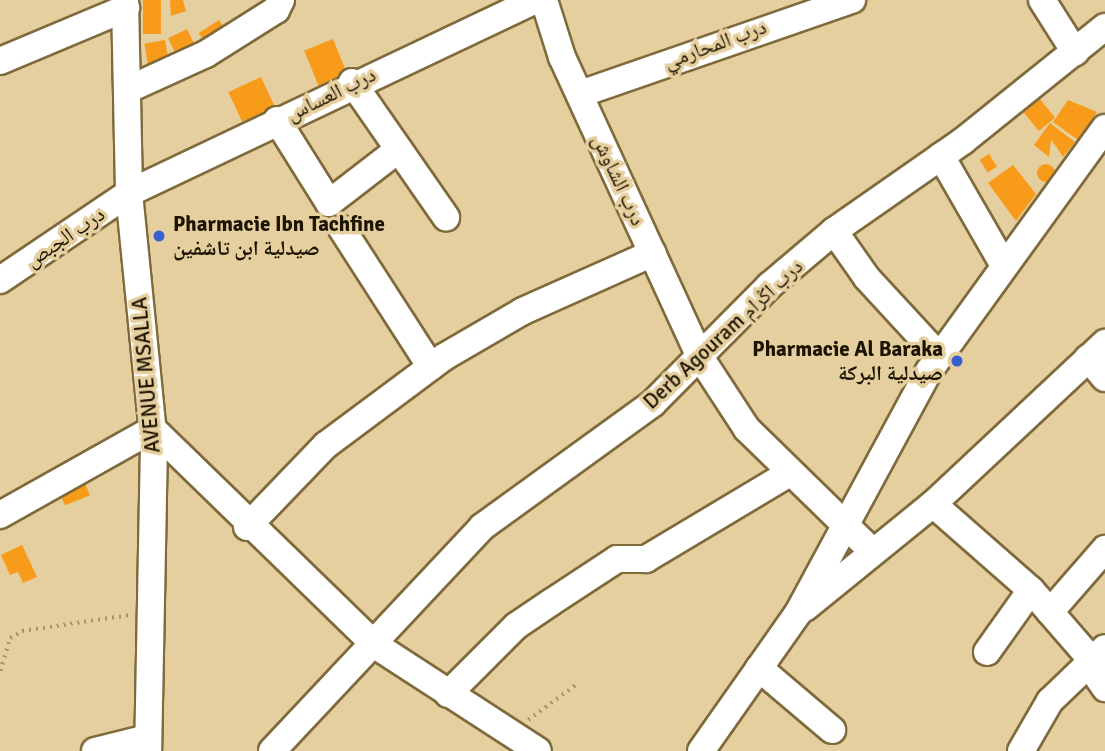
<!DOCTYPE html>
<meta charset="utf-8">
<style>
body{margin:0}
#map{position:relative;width:1105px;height:751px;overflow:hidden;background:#e6cf9e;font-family:Signika,"Noto Naskh Arabic",sans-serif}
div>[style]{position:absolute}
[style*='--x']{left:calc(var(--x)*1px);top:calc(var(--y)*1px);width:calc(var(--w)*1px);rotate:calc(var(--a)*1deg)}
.building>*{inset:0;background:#f89a1a;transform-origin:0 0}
.round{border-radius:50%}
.path>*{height:3.5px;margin-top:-1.75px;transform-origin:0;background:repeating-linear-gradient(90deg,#a7946d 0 2px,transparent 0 7px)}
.roads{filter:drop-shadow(2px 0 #7f6a3c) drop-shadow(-2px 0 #7f6a3c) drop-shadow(0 2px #7f6a3c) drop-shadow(0 -2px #7f6a3c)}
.minor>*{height:26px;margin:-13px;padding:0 13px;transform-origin:13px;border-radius:13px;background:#fff}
.dots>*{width:19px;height:19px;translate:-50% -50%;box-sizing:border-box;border:4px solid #e6cf9e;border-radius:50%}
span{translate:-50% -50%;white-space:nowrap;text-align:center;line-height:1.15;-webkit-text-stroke:7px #e6cf9e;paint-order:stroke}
.street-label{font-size:21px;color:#1d1503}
.poi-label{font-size:21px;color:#1d1503;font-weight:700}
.left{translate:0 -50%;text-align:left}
.right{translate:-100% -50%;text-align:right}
</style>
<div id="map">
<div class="building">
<div style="left:143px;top:0;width:18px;height:34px"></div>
<div style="clip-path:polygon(170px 0,183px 0,186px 11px,171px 16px)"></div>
<div style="left:219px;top:20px;width:17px;height:24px;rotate:57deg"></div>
<div style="left:187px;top:29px;width:25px;height:21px;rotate:64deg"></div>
<div style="left:333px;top:39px;width:40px;height:31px;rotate:68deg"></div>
<div style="left:165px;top:40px;width:29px;height:21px;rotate:80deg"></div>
<div style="left:261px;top:77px;width:33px;height:36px;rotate:65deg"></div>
<div style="left:1035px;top:93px;width:32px;height:21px;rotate:51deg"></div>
<div style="clip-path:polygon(1068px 100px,1097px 112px,1078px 140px,1053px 122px)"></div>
<div style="clip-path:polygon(1050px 123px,1075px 142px,1063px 157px,1051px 139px,1049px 157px,1034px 145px)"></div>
<div style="left:989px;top:154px;width:15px;height:11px;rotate:58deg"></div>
<div class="round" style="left:1037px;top:164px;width:18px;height:18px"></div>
<div style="clip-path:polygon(1013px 165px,1036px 194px,1016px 221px,988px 183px)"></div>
<div style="left:82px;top:475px;width:22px;height:27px;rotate:69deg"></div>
<div style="clip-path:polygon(22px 545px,37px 577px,23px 583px,18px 572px,10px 575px,1px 555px)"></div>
</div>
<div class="path">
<div style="--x:0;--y:671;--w:34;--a:-73"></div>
<div style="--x:10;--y:638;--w:14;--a:-30"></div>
<div style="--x:22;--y:631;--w:109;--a:-8.4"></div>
<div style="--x:528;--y:720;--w:61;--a:-36.3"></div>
</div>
<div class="roads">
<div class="minor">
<div style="--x:125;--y:0;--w:193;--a:88.8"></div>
<div style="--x:129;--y:193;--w:252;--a:84.3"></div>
<div style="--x:154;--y:444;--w:307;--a:91.1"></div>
<div style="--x:544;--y:0;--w:60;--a:72.5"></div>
<div style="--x:562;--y:57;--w:330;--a:65.3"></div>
<div style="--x:700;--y:357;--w:86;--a:56.9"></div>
<div style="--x:747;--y:429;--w:176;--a:44.3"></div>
<div style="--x:1042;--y:0;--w:62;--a:57.6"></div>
<div style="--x:0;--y:61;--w:137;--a:-22.8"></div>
<div style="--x:352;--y:82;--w:165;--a:55.2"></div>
<div style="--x:127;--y:90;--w:87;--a:-24.5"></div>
<div style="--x:206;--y:54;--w:83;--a:-32.2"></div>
<div style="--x:276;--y:10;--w:11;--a:-63"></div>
<div style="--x:580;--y:94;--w:288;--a:-19.1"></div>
<div style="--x:277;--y:120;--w:98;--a:57.9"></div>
<div style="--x:329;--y:203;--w:88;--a:-37.6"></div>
<div style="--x:941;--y:156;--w:122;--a:60.1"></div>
<div style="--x:342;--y:229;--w:164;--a:57.2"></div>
<div style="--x:834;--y:231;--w:57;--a:54.9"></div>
<div style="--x:867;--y:278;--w:106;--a:47.3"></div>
<div style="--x:0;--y:280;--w:156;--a:-34"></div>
<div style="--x:129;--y:193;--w:450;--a:-25.4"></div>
<div style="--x:1088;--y:358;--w:26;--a:50"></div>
<div style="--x:933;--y:504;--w:130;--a:41.3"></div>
<div style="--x:1031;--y:590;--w:90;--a:49.1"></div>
<div style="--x:0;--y:515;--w:176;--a:-29.3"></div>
<div style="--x:153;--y:429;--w:310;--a:44.2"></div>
<div style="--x:375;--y:645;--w:194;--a:33"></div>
<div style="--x:247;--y:527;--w:114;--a:-46.1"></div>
<div style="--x:326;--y:445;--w:147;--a:-36.7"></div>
<div style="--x:444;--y:357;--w:91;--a:-30.2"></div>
<div style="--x:523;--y:311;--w:142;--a:-24"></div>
<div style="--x:805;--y:608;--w:165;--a:-39.1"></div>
<div style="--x:933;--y:504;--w:236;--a:-43.1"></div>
<div style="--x:1050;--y:612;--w:84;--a:-48.9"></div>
<div style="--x:987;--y:652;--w:76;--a:-54.6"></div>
<div style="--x:1087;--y:662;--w:32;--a:55"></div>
<div style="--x:759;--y:668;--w:96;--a:40.3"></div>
<div style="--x:448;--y:694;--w:96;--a:-45"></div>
<div style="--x:516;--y:626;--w:41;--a:-34.1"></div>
<div style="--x:550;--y:603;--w:80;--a:-33.3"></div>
<div style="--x:617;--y:559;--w:29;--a:0"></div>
<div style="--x:646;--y:559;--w:165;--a:-30.9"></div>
<div style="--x:95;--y:751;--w:54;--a:-14"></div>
<div style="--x:272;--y:751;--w:307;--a:-46.8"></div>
<div style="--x:482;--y:527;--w:211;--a:-35.9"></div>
<div style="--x:653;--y:403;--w:165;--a:-45.2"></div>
<div style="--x:769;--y:286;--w:85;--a:-40.2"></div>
<div style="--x:834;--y:231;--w:157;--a:-34.9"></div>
<div style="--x:963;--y:141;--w:182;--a:-38.8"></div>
<div style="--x:701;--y:751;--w:169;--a:-54.9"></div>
<div style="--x:798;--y:613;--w:275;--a:-61.6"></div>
<div style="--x:929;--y:371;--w:300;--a:-54.1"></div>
<div style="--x:1021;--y:751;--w:58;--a:-59.9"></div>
<div style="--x:1050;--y:701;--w:76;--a:-43.9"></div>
</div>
</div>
<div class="dots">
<div style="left:159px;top:236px;background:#385fd0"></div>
<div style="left:957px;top:361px;background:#385fd0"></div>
</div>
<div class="street-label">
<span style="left:715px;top:44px;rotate:-20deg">درب المحارمي</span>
<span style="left:331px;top:94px;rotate:-26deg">درب العساس</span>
<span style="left:619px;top:180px;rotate:65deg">درب الشاوش</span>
<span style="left:65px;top:237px;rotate:-34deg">درب الجبص</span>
<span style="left:723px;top:334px;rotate:-43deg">Derb Agouram درب اڭرام</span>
<span style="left:146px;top:375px;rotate:-95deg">AVENUE MSALLA</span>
</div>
<div class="poi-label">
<span class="left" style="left:173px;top:236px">Pharmacie Ibn Tachfine<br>صيدلية ابن تاشفين</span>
<span class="right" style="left:943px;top:361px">Pharmacie Al Baraka<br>صيدلية البركة</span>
</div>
</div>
